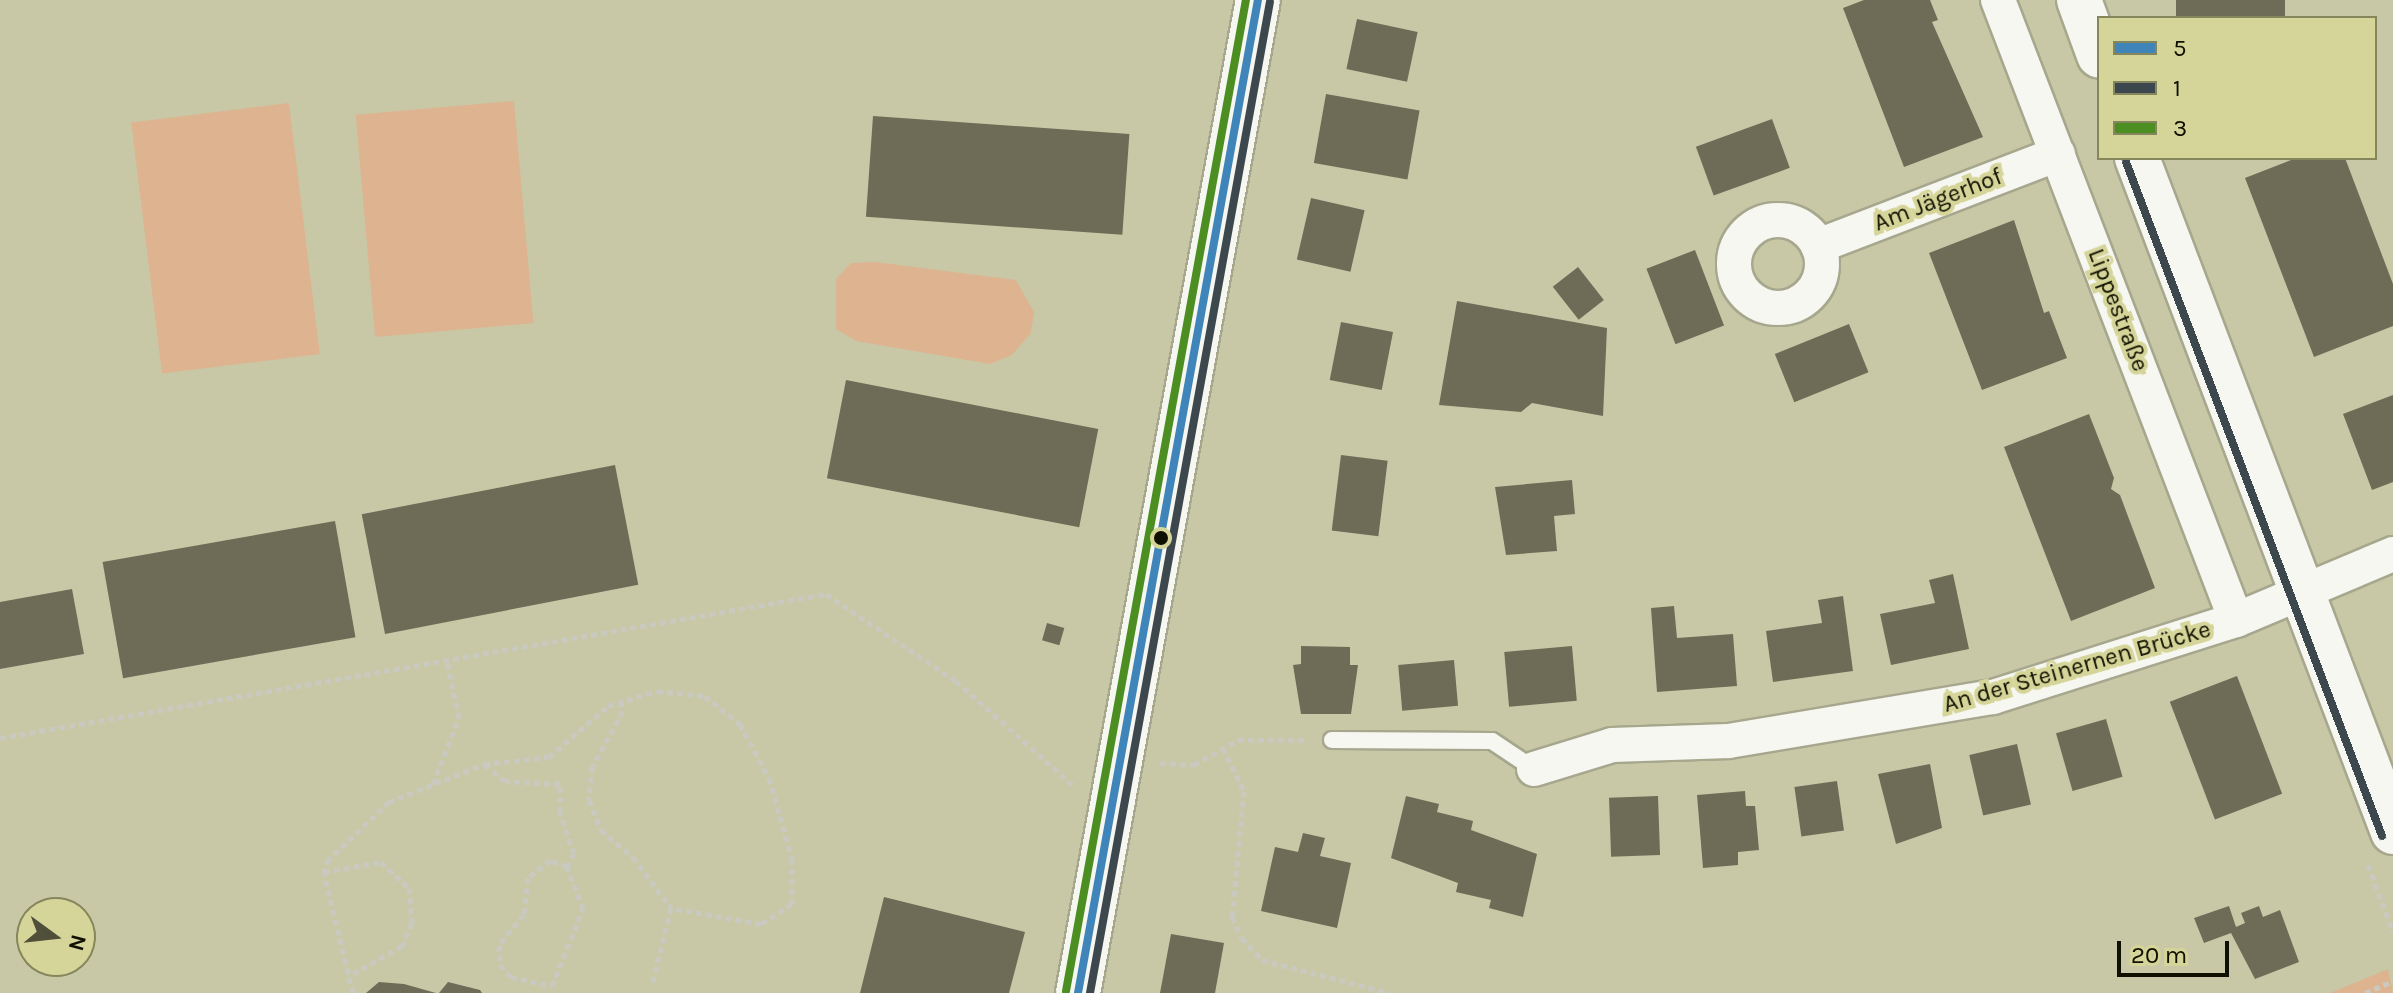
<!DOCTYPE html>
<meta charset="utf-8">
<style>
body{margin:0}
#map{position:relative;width:2393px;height:993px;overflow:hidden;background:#c8c8a7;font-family:Karla,sans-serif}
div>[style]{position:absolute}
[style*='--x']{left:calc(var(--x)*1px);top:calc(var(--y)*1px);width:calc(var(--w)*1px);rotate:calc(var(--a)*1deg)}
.green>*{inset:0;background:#ddb48f;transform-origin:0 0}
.building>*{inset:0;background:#6e6c57;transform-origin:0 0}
.path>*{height:5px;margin-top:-2.5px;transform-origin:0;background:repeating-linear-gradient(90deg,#c9c9c0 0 6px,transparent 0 10px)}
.roads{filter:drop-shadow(2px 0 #a7a78e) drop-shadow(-2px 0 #a7a78e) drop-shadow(0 2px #a7a78e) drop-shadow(0 -2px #a7a78e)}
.lane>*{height:16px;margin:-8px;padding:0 8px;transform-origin:8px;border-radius:8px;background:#f7f7f2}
.street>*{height:34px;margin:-17px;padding:0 17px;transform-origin:17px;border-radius:17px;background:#f7f7f2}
.street>.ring{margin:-17px;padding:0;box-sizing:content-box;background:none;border:34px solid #f7f7f2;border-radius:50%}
.secondary>*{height:44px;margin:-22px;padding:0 22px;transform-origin:22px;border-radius:22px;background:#f7f7f2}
.bus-1>*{height:8px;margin:-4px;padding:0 4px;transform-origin:4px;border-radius:4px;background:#3f85b9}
.bus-2>*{height:8px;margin:-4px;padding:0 4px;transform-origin:4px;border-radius:4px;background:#3d484e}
.bus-3>*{height:8px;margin:-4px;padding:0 4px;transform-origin:4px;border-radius:4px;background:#4c8e22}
.dots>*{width:22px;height:22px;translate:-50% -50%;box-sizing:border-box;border:4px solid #d5d59a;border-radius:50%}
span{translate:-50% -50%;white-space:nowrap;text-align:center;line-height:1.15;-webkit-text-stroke:8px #d5d59a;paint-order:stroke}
.street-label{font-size:24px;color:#101000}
.legend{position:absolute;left:2097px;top:16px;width:280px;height:144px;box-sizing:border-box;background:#d5d59a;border:2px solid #86865c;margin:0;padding:10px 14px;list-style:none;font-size:24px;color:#101000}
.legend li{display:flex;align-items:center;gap:16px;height:40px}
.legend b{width:40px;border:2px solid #86865c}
.north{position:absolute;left:16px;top:897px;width:80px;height:80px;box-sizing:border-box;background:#d5d59a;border:2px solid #86865c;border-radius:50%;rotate:105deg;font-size:22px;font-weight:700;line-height:32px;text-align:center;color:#101000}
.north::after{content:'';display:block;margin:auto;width:28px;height:36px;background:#50503a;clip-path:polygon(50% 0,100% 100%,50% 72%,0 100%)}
.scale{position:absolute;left:2117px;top:941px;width:112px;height:36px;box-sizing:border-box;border:4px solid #101000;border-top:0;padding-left:10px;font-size:24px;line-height:28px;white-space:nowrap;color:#101000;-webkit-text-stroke:6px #d5d59a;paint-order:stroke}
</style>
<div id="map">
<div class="green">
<div style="left:514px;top:101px;width:223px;height:159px;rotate:85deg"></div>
<div style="left:289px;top:103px;width:253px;height:159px;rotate:83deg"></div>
<div style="clip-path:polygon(875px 262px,1016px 280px,1034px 312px,1031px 333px,1012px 355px,990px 364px,856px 341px,836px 329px,836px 279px,851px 263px)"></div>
<div style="clip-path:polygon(2388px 969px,2393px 993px,2330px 993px)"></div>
</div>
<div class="building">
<div style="clip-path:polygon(1864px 0,1930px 0,1938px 20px,1932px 22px,1983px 137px,1904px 167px,1843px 8px)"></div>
<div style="left:2176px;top:0;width:109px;height:19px"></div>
<div style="left:1357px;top:19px;width:62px;height:51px;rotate:12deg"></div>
<div style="left:1326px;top:94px;width:95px;height:70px;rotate:10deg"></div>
<div style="left:873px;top:116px;width:257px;height:101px;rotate:4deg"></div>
<div style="left:1772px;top:119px;width:52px;height:81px;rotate:70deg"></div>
<div style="clip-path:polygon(2296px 158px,2345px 158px,2393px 284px,2393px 326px,2314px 357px,2245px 178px)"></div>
<div style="left:1311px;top:198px;width:55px;height:63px;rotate:13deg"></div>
<div style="clip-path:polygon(2014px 220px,2044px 313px,2049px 311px,2067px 358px,1982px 390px,1929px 253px)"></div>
<div style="left:1695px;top:250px;width:81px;height:52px;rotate:69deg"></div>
<div style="left:1578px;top:267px;width:42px;height:32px;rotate:52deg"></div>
<div style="clip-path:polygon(1457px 301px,1607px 328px,1603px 416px,1532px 403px,1521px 412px,1439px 405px)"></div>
<div style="left:1341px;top:322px;width:53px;height:59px;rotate:11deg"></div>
<div style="left:1849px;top:324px;width:52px;height:80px;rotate:68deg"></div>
<div style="left:846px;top:380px;width:257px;height:100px;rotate:11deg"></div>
<div style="clip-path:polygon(2393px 395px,2393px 482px,2372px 490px,2343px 414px)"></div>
<div style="clip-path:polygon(2089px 414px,2114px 478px,2111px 489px,2120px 495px,2155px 588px,2071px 621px,2004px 447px)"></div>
<div style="left:1341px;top:455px;width:47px;height:76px;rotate:7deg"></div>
<div style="left:615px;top:465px;width:122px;height:258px;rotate:79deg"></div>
<div style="clip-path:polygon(1572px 480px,1575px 514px,1554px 516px,1557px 551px,1506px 555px,1495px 487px)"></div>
<div style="left:335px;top:521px;width:118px;height:236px;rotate:80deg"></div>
<div style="clip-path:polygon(1953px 574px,1969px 649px,1891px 665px,1880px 614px,1935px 603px,1929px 580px)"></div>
<div style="clip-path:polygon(72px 589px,84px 654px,0 669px,0 602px)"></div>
<div style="clip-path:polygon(1843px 596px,1853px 671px,1773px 682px,1766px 631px,1822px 623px,1818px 600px)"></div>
<div style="clip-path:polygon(1674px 606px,1677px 638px,1733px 634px,1737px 686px,1657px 692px,1651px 608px)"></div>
<div style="left:1047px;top:623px;width:18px;height:18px;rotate:16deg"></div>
<div style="clip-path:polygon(1301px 646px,1350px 647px,1350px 665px,1358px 665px,1351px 714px,1301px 714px,1293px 665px,1301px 664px)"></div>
<div style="left:1572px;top:646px;width:55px;height:68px;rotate:85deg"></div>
<div style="left:1454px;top:660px;width:46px;height:56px;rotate:85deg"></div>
<div style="left:2237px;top:676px;width:126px;height:72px;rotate:69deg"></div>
<div style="left:2106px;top:719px;width:60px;height:52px;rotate:74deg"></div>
<div style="left:2017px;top:744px;width:62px;height:49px;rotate:77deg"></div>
<div style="clip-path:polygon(1930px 764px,1942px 828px,1896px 844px,1878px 774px)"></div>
<div style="left:1837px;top:781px;width:50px;height:43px;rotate:82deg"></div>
<div style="clip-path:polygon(1745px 791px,1746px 806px,1755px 806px,1759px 850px,1738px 852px,1738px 865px,1703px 868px,1697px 795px)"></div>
<div style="clip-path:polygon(1406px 796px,1439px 804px,1437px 812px,1473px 821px,1471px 830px,1537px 854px,1523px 917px,1489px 908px,1491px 900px,1456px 892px,1458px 883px,1391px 858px)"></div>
<div style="left:1658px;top:796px;width:59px;height:49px;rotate:88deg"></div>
<div style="clip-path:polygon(1303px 833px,1325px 838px,1320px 856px,1351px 863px,1337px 928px,1261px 911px,1275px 847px,1298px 852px)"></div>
<div style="clip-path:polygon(884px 897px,1025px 932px,1009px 993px,860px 993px)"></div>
<div style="clip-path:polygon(2229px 906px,2236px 927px,2245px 923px,2241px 913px,2259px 906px,2263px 917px,2280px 910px,2299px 962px,2255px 979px,2231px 933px,2204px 943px,2194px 918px)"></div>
<div style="clip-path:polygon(1171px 934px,1224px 943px,1215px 993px,1160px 993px)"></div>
<div style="clip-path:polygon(379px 982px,404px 984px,436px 993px,366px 993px)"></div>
<div style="clip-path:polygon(448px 982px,480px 990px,482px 993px,439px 993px)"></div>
</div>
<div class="path">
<div style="--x:620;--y:701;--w:10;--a:73"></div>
<div style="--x:623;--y:711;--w:64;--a:119"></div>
<div style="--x:592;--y:767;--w:33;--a:95"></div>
<div style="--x:589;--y:800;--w:32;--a:68"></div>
<div style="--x:601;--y:830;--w:42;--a:40.2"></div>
<div style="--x:633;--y:857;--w:64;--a:53.3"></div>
<div style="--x:0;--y:738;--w:838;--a:-9.89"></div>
<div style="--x:826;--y:594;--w:156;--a:33.8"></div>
<div style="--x:956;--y:681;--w:159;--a:41.7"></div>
<div style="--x:1223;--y:748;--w:48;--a:64"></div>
<div style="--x:1244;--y:791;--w:127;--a:95.4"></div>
<div style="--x:1232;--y:917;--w:23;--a:65"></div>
<div style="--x:1242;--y:938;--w:30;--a:48"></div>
<div style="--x:1262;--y:960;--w:132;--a:14.5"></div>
<div style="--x:1160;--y:763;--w:34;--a:3"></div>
<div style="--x:1194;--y:765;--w:51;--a:-29.6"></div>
<div style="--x:1238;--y:740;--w:69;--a:0"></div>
<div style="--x:433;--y:784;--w:71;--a:-68.5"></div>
<div style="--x:459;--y:718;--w:61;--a:-102.2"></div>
<div style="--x:2368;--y:865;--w:72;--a:69.5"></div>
<div style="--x:567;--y:867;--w:18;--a:-158"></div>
<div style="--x:550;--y:860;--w:28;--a:141"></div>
<div style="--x:528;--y:878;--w:37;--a:96"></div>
<div style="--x:524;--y:915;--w:39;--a:130"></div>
<div style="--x:499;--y:945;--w:20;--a:87"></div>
<div style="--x:500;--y:965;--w:16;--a:47"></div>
<div style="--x:511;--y:977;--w:42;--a:12.4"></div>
<div style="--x:552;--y:986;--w:83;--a:-68.1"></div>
<div style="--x:583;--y:909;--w:45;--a:-110.9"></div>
<div style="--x:567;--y:867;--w:15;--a:-62"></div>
<div style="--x:574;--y:854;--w:44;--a:-108.4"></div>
<div style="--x:560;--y:812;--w:28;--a:-90"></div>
<div style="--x:560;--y:784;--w:55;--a:-176.9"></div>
<div style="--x:505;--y:781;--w:27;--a:-141"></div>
<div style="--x:484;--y:764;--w:65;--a:-6.1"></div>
<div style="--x:549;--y:757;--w:78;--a:-40.8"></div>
<div style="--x:608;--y:706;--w:51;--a:-17"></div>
<div style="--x:657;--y:691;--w:48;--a:5.9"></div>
<div style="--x:705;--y:696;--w:45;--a:38.7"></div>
<div style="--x:740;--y:724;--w:61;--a:61.8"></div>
<div style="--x:769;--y:778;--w:84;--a:74.1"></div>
<div style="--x:792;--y:859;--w:45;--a:90"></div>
<div style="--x:792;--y:904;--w:37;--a:147"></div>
<div style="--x:761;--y:924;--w:91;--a:-169.9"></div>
<div style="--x:671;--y:908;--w:80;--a:103.7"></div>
<div style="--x:324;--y:872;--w:58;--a:-10"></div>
<div style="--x:381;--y:862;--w:38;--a:43"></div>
<div style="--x:409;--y:888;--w:35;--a:85"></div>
<div style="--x:412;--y:923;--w:25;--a:113"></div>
<div style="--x:402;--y:946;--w:61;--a:150.5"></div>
<div style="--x:353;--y:993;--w:122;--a:-103.7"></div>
<div style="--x:324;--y:874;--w:13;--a:-77"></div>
<div style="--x:327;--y:861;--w:86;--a:-43.6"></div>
<div style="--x:389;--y:802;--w:102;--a:-21.8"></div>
<div style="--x:2365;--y:993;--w:30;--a:-23"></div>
</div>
<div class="roads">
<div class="lane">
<div style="--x:1332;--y:740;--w:160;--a:0.4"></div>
<div style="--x:1492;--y:741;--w:50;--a:33.7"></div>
</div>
<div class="street">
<div style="--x:1998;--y:0;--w:664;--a:69"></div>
<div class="ring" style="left:1734px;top:220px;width:54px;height:54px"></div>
<div style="--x:1818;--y:246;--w:257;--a:-21"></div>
<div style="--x:1534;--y:769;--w:82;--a:-17.1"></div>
<div style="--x:1612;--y:745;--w:117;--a:-2"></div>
<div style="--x:1729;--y:741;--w:268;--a:-9.5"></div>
<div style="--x:1993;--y:697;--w:255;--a:-17.6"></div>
<div style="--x:2236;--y:620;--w:170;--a:-22.8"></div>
</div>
<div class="secondary">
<div style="--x:2079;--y:0;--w:59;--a:70"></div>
<div style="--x:2137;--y:158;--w:721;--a:69.2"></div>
<div style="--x:1078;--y:993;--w:1009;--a:-79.73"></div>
</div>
</div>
<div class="bus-1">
<div style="--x:1078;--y:993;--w:1009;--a:-79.73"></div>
</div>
<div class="bus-2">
<div style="--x:2126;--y:162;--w:721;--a:69.2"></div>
<div style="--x:1090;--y:993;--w:1007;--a:-79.71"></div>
</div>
<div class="bus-3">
<div style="--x:1066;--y:991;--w:1007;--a:-79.71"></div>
</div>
<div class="dots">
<div style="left:1161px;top:538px;background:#101000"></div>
</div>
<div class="street-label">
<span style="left:1938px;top:200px;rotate:-21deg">Am Jägerhof</span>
<span style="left:2118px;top:310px;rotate:69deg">Lippestraße</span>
<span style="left:2077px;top:667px;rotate:-16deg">An der Steinernen Brücke</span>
</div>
<ul class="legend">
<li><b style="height:10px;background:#3f85b9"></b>5</li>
<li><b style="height:10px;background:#3d484e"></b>1</li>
<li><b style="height:10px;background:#4c8e22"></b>3</li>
</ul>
<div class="north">N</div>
<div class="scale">20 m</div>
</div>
